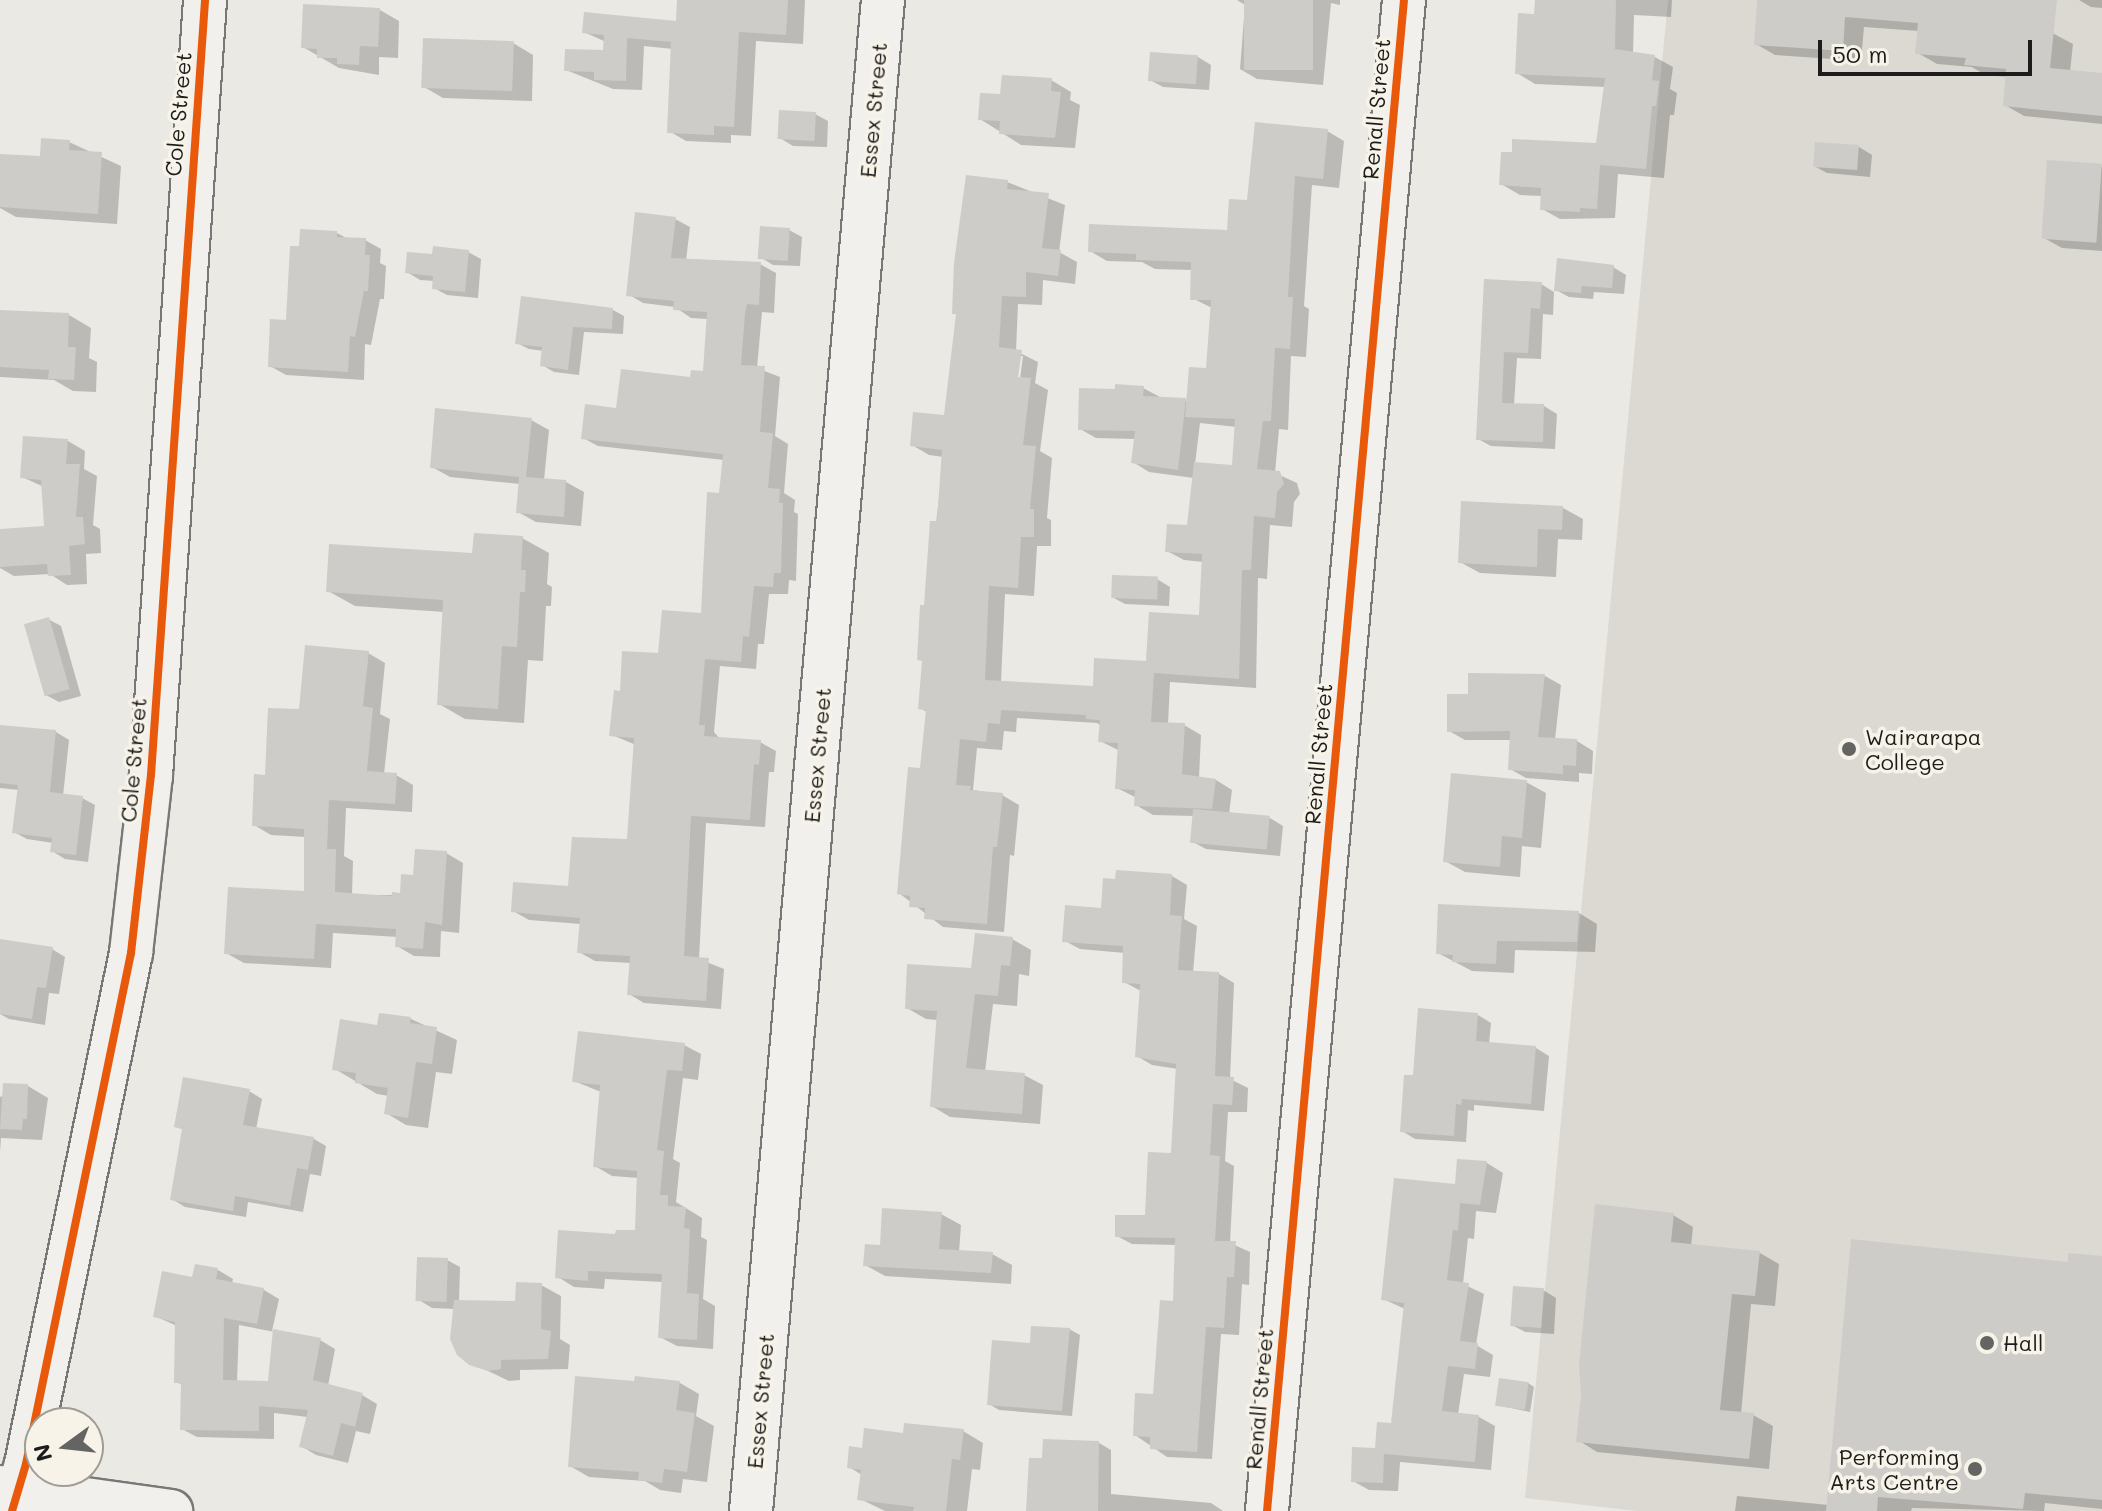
<!DOCTYPE html>
<style>
body{margin:0}
#map{position:relative;width:2102px;height:1511px;overflow:hidden;background:#eae9e4;font-family:Mali,sans-serif}
div>[style]{position:absolute}
[style*='--x']{left:calc(var(--x)*1px);top:calc(var(--y)*1px);width:calc(var(--w)*1px);rotate:calc(var(--a)*1deg)}
.built>*{inset:0;background:#dbd9d2}
.shadow>*{inset:0;background:#0003}
.building>*{inset:0;background:#cdccc9;transform-origin:0 0}
.roads{filter:drop-shadow(2px 0 #797876) drop-shadow(-2px 0 #797876) drop-shadow(0 2px #797876) drop-shadow(0 -2px #797876)}
.minor>*{height:42px;margin:-21px;padding:0 21px;transform-origin:21px;border-radius:21px;background:#f1f0ec}
.cycleway>*{height:8px;margin:-4px;padding:0 4px;transform-origin:4px;border-radius:4px;background:#e8590c}
.dots>*{width:22px;height:22px;translate:-50% -50%;box-sizing:border-box;border:4px solid #f7f3e8;border-radius:50%}
span{translate:-50% -50%;white-space:nowrap;text-align:center;line-height:1.15;-webkit-text-stroke:7px #f7f3e8;paint-order:stroke}
.street-label{font-size:22px;color:#1c1c1c}
.poi-label{font-size:22px;color:#1c1c1c}
.left{translate:0 -50%;text-align:left}
.right{translate:-100% -50%;text-align:right}
.north{position:absolute;left:24px;top:1407px;width:80px;height:80px;box-sizing:border-box;background:#f7f3e8;border:2px solid #9f9d96;border-radius:50%;rotate:255deg;font-size:22px;font-weight:700;line-height:32px;text-align:center;color:#1c1c1c}
.north::after{content:'';display:block;margin:auto;width:28px;height:36px;background:#646462;clip-path:polygon(50% 0,100% 100%,50% 72%,0 100%)}
.scale{position:absolute;left:1818px;top:40px;width:214px;height:36px;box-sizing:border-box;border:4px solid #1c1c1c;border-top:0;padding-left:10px;font-size:24px;line-height:28px;white-space:nowrap;color:#1c1c1c;-webkit-text-stroke:6px #f7f3e8;paint-order:stroke}
</style>
<div id="map">
<div class="built">
<div style="clip-path:polygon(1668px 0,2102px 0,2102px 1511px,1636px 1511px,1525px 1498px)"></div>
</div>
<div class="shadow">
<div style="clip-path:polygon(679px 0,805px 0,803px 44px,756px 41px,751px 136px,731px 135px,731px 143px,686px 141px,669px 131px,673px 49px,644px 46px,642px 90px,613px 89px,566px 70px,605px 52px,606px 42px,584px 32px,678px 23px)"></div>
<div style="clip-path:polygon(1237px 0,1340px 0,1340px 5px,1331px 3px,1323px 85px,1257px 79px,1240px 69px,1245px 5px)"></div>
<div style="clip-path:polygon(1537px 0,1672px 0,1671px 17px,1634px 15px,1633px 54px,1655px 57px,1673px 67px,1670px 89px,1677px 93px,1674px 115px,1670px 115px,1664px 178px,1618px 174px,1615px 218px,1560px 219px,1542px 209px,1542px 196px,1520px 195px,1501px 184px,1597px 145px,1606px 87px,1535px 84px,1517px 73px,1536px 16px)"></div>
<div style="clip-path:polygon(1803px 0,1990px 0,2073px 44px,2070px 72px,2102px 75px,2102px 124px,2024px 116px,2005px 105px,2008px 77px,1985px 75px,1972px 67px,1937px 64px,1918px 53px,1919px 31px,1864px 27px,1861px 61px,1775px 55px,1756px 44px)"></div>
<div style="clip-path:polygon(2079px 0,2102px 0,2102px 8px,2091px 7px)"></div>
<div style="clip-path:polygon(380px 10px,399px 21px,398px 58px,379px 57px,379px 75px,339px 68px,303px 47px)"></div>
<div style="clip-path:polygon(513px 43px,533px 55px,532px 101px,443px 98px,424px 87px)"></div>
<div style="clip-path:polygon(1198px 57px,1211px 65px,1209px 90px,1163px 87px,1150px 80px)"></div>
<div style="clip-path:polygon(1051px 80px,1071px 92px,1070px 100px,1080px 105px,1075px 148px,1021px 145px,980px 119px,1002px 96px)"></div>
<div style="clip-path:polygon(815px 114px,828px 121px,827px 147px,793px 146px,780px 138px)"></div>
<div style="clip-path:polygon(evenodd,1327px 131px,1344px 141px,1339px 188px,1312px 185px,1304px 306px,1309px 309px,1306px 357px,1291px 356px,1288px 430px,1279px 429px,1275px 473px,1297px 483px,1300px 494px,1294px 502px,1292px 527px,1270px 525px,1267px 579px,1258px 578px,1256px 688px,1170px 682px,1168px 724px,1184px 725px,1201px 735px,1199px 778px,1216px 780px,1232px 790px,1229px 814px,1270px 818px,1283px 826px,1280px 856px,1206px 849px,1193px 842px,1195px 816px,1153px 815px,1136px 805px,1137px 798px,1117px 788px,1120px 751px,1100px 741px,1102px 726px,1097px 723px,1017px 718px,1016px 732px,1004px 731px,1002px 750px,977px 748px,973px 790px,1002px 795px,1019px 805px,1014px 856px,1010px 855px,1004px 932px,943px 927px,899px 893px,922px 770px,927px 712px,920px 708px,926px 607px,944px 457px,929px 455px,912px 445px,946px 418px,958px 315px,954px 313px,1007px 182px,1065px 205px,1059px 252px,1077px 262px,1075px 284px,1043px 280px,1042px 305px,1018px 304px,1016px 351px,1038px 362px,1035px 383px,1048px 390px,1040px 451px,1052px 458px,1047px 518px,1051px 520px,1051px 546px,1037px 546px,1034px 596px,1005px 594px,1001px 682px,1095px 688px,1148px 663px,1201px 617px,1204px 562px,1184px 560px,1167px 551px,1189px 527px,1194px 478px,1149px 472px,1133px 462px,1136px 439px,1096px 438px,1080px 429px,1081px 390px,1143px 388px,1160px 397px,1188px 401px,1208px 370px,1212px 308px,1192px 298px,1193px 270px,1155px 269px,1142px 262px,1107px 261px,1090px 251px,1229px 232px,1249px 202px,1327px 131px,1019px 356px,1023px 356px,1019px 387px,1015px 386px,1019px 356px,1327px 131px,1200px 423px,1237px 427px,1234px 467px,1195px 464px,1200px 423px)"></div>
<div style="clip-path:polygon(69px 142px,121px 166px,117px 224px,16px 217px,0 208px,0 156px,42px 159px)"></div>
<div style="clip-path:polygon(1859px 147px,1872px 155px,1870px 177px,1827px 173px,1814px 166px)"></div>
<div style="clip-path:polygon(2102px 166px,2102px 251px,2062px 248px,2044px 238px)"></div>
<div style="clip-path:polygon(675px 219px,690px 227px,686px 261px,760px 264px,776px 273px,774px 313px,762px 312px,757px 368px,780px 377px,775px 436px,788px 444px,784px 493px,795px 500px,794px 512px,798px 514px,796px 581px,789px 580px,788px 594px,769px 594px,764px 644px,758px 644px,756px 669px,720px 666px,714px 732px,720px 739px,760px 742px,776px 751px,774px 772px,769px 772px,765px 827px,706px 823px,699px 959px,724px 969px,721px 1009px,644px 1003px,629px 994px,631px 963px,595px 961px,579px 952px,581px 924px,529px 920px,513px 911px,570px 889px,628px 841px,636px 745px,612px 735px,622px 693px,703px 615px,724px 460px,598px 446px,583px 438px,618px 410px,705px 373px,708px 319px,691px 318px,675px 307px,643px 303px,628px 294px)"></div>
<div style="clip-path:polygon(789px 230px,802px 237px,800px 266px,773px 265px,760px 257px)"></div>
<div style="clip-path:polygon(337px 233px,348px 239px,365px 240px,381px 249px,380px 263px,386px 266px,384px 299px,380px 299px,371px 345px,365px 344px,364px 380px,286px 375px,270px 366px,288px 322px,301px 248px)"></div>
<div style="clip-path:polygon(468px 252px,481px 259px,478px 298px,447px 295px,434px 288px,435px 281px,420px 280px,407px 272px,434px 257px)"></div>
<div style="clip-path:polygon(1613px 267px,1626px 275px,1624px 294px,1594px 292px,1593px 299px,1569px 297px,1556px 290px)"></div>
<div style="clip-path:polygon(1486px 281px,1541px 284px,1554px 292px,1553px 315px,1543px 314px,1541px 359px,1517px 358px,1514px 405px,1544px 406px,1557px 414px,1555px 449px,1491px 446px,1478px 439px)"></div>
<div style="clip-path:polygon(613px 310px,624px 316px,623px 334px,584px 332px,579px 375px,554px 372px,542px 365px,544px 351px,529px 349px,517px 343px)"></div>
<div style="clip-path:polygon(69px 315px,91px 328px,89px 358px,97px 362px,96px 392px,73px 391px,54px 380px,0 377px,0 323px)"></div>
<div style="clip-path:polygon(531px 420px,549px 430px,544px 480px,566px 482px,584px 492px,581px 526px,536px 522px,518px 512px,520px 484px,450px 477px,432px 467px)"></div>
<div style="clip-path:polygon(68px 441px,85px 451px,84px 469px,97px 476px,93px 525px,100px 529px,101px 553px,86px 554px,87px 584px,67px 585px,50px 574px,14px 576px,0 568px,0 531px,46px 528px,44px 487px,22px 477px)"></div>
<div style="clip-path:polygon(1563px 508px,1583px 519px,1582px 540px,1558px 539px,1556px 577px,1480px 573px,1460px 562px)"></div>
<div style="clip-path:polygon(522px 538px,549px 553px,547px 584px,552px 587px,551px 606px,546px 606px,543px 661px,528px 660px,524px 723px,465px 719px,439px 704px,445px 612px,355px 606px,328px 591px,474px 556px)"></div>
<div style="clip-path:polygon(1157px 579px,1170px 587px,1169px 606px,1125px 604px,1112px 597px)"></div>
<div style="clip-path:polygon(48px 619px,61px 626px,81px 696px,59px 702px,46px 695px)"></div>
<div style="clip-path:polygon(368px 653px,385px 663px,380px 714px,390px 719px,384px 774px,396px 775px,413px 785px,412px 812px,346px 808px,344px 856px,353px 861px,352px 895px,402px 895px,415px 877px,446px 853px,463px 863px,459px 933px,441px 931px,440px 957px,414px 956px,397px 946px,398px 937px,333px 933px,331px 968px,244px 963px,226px 953px,306px 893px,306px 837px,271px 835px,254px 825px,267px 777px,300px 711px)"></div>
<div style="clip-path:polygon(1545px 676px,1561px 685px,1555px 740px,1577px 741px,1593px 751px,1592px 774px,1579px 773px,1579px 782px,1526px 778px,1510px 769px,1512px 740px,1465px 740px,1449px 731px,1471px 696px)"></div>
<div style="clip-path:polygon(0 727px,56px 732px,69px 740px,63px 796px,82px 798px,95px 805px,88px 862px,65px 859px,52px 851px,53px 843px,27px 839px,14px 832px,19px 790px,0 788px)"></div>
<div style="clip-path:polygon(1526px 782px,1546px 793px,1541px 848px,1522px 846px,1520px 877px,1465px 872px,1445px 861px)"></div>
<div style="clip-path:polygon(1172px 876px,1187px 885px,1184px 919px,1197px 926px,1193px 973px,1219px 974px,1234px 983px,1230px 1079px,1248px 1088px,1247px 1112px,1228px 1112px,1225px 1161px,1234px 1166px,1230px 1243px,1250px 1252px,1249px 1285px,1242px 1284px,1239px 1335px,1221px 1334px,1212px 1459px,1167px 1457px,1135px 1435px,1155px 1396px,1174px 1303px,1177px 1245px,1132px 1244px,1117px 1236px,1147px 1217px,1173px 1155px,1178px 1069px,1152px 1065px,1137px 1056px,1141px 991px,1124px 982px,1125px 953px,1080px 949px,1065px 941px,1102px 910px)"></div>
<div style="clip-path:polygon(1579px 913px,1597px 924px,1595px 952px,1515px 950px,1514px 973px,1472px 971px,1438px 953px)"></div>
<div style="clip-path:polygon(1012px 939px,1031px 950px,1029px 976px,1019px 974px,1017px 1006px,993px 1004px,985px 1072px,1024px 1075px,1043px 1085px,1040px 1124px,950px 1117px,932px 1106px,938px 1020px,926px 1019px,907px 1008px,973px 970px)"></div>
<div style="clip-path:polygon(0 941px,52px 949px,65px 957px,59px 994px,49px 993px,45px 1025px,9px 1019px,0 1014px)"></div>
<div style="clip-path:polygon(381px 1015px,411px 1019px,457px 1040px,452px 1074px,436px 1072px,428px 1128px,406px 1125px,386px 1113px,389px 1096px,377px 1094px,335px 1069px,379px 1027px)"></div>
<div style="clip-path:polygon(1478px 1015px,1491px 1023px,1489px 1044px,1536px 1048px,1549px 1056px,1544px 1111px,1474px 1105px,1474px 1111px,1468px 1110px,1466px 1142px,1415px 1139px,1402px 1131px,1415px 1077px)"></div>
<div style="clip-path:polygon(684px 1045px,701px 1054px,698px 1080px,683px 1078px,673px 1159px,680px 1163px,676px 1202px,702px 1218px,701px 1237px,707px 1240px,703px 1299px,715px 1306px,713px 1349px,677px 1346px,660px 1337px,663px 1282px,605px 1279px,604px 1289px,574px 1287px,558px 1277px,617px 1236px,637px 1232px,639px 1178px,612px 1176px,595px 1166px,601px 1092px,574px 1081px)"></div>
<div style="clip-path:polygon(28px 1086px,48px 1098px,42px 1140px,1px 1138px,0 1152px,0 1097px)"></div>
<div style="clip-path:polygon(249px 1091px,262px 1099px,256px 1129px,314px 1139px,326px 1146px,321px 1176px,310px 1174px,303px 1212px,248px 1202px,246px 1217px,185px 1207px,172px 1199px,184px 1130px,176px 1126px)"></div>
<div style="clip-path:polygon(1487px 1163px,1503px 1173px,1496px 1213px,1476px 1211px,1474px 1239px,1468px 1238px,1463px 1284px,1484px 1294px,1476px 1345px,1493px 1355px,1490px 1377px,1464px 1374px,1458px 1415px,1479px 1417px,1495px 1426px,1491px 1470px,1400px 1462px,1398px 1491px,1369px 1490px,1353px 1481px,1392px 1425px,1405px 1309px,1383px 1299px,1457px 1186px)"></div>
<div style="clip-path:polygon(941px 1214px,961px 1225px,959px 1252px,992px 1254px,1012px 1265px,1011px 1284px,885px 1276px,865px 1265px,881px 1247px)"></div>
<div style="clip-path:polygon(1673px 1215px,1693px 1227px,1691px 1246px,1760px 1253px,1779px 1264px,1775px 1306px,1751px 1304px,1741px 1414px,1753px 1415px,1773px 1426px,1769px 1469px,1597px 1452px,1578px 1440px)"></div>
<div style="clip-path:polygon(2102px 1259px,2102px 1509px,2045px 1503px,2044px 1511px,1912px 1508px,1911px 1511px,1735px 1511px,1737px 1496px,1829px 1505px,2069px 1264px)"></div>
<div style="clip-path:polygon(447px 1260px,460px 1267px,459px 1303px,517px 1303px,541px 1285px,561px 1296px,560px 1339px,570px 1345px,568px 1369px,520px 1370px,520px 1380px,509px 1381px,463px 1359px,455px 1309px,432px 1308px,419px 1300px)"></div>
<div style="clip-path:polygon(evenodd,218px 1270px,233px 1279px,232px 1284px,264px 1290px,279px 1299px,272px 1331px,320px 1340px,335px 1349px,328px 1386px,362px 1395px,377px 1404px,370px 1434px,356px 1431px,348px 1463px,316px 1455px,301px 1446px,308px 1417px,274px 1413px,274px 1439px,197px 1437px,182px 1429px,183px 1385px,176px 1382px,177px 1326px,155px 1316px,194px 1280px,218px 1270px,239px 1325px,275px 1332px,269px 1383px,237px 1382px,239px 1325px)"></div>
<div style="clip-path:polygon(1543px 1290px,1556px 1298px,1554px 1334px,1525px 1332px,1512px 1325px)"></div>
<div style="clip-path:polygon(1069px 1329px,1080px 1335px,1072px 1416px,999px 1410px,989px 1404px,1032px 1345px)"></div>
<div style="clip-path:polygon(636px 1383px,680px 1383px,699px 1394px,696px 1416px,714px 1426px,707px 1482px,683px 1479px,681px 1493px,660px 1490px,645px 1481px,589px 1477px,570px 1466px)"></div>
<div style="clip-path:polygon(1528px 1383px,1534px 1387px,1530px 1412px,1497px 1405px)"></div>
<div style="clip-path:polygon(963px 1431px,983px 1443px,980px 1470px,972px 1469px,967px 1511px,885px 1511px,860px 1499px,862px 1475px,849px 1467px,864px 1450px,905px 1435px)"></div>
<div style="clip-path:polygon(1099px 1443px,1111px 1450px,1111px 1494px,1211px 1503px,1223px 1511px,1028px 1511px,1044px 1460px)"></div>
</div>
<div class="building">
<div style="clip-path:polygon(677px 0,788px 0,786px 35px,739px 32px,734px 127px,714px 126px,714px 135px,667px 133px,671px 42px,627px 38px,626px 81px,594px 80px,594px 72px,564px 71px,565px 49px,603px 50px,604px 35px,582px 33px,584px 12px,676px 21px)"></div>
<div style="left:1244px;top:0;width:69px;height:70px"></div>
<div style="clip-path:polygon(1535px 0,1616px 0,1615px 49px,1655px 55px,1652px 80px,1659px 81px,1656px 106px,1652px 106px,1646px 169px,1600px 165px,1597px 209px,1580px 208px,1580px 212px,1540px 210px,1541px 188px,1499px 185px,1501px 152px,1512px 152px,1512px 139px,1596px 143px,1605px 78px,1515px 74px,1518px 13px,1534px 14px)"></div>
<div style="clip-path:polygon(1757px 0,2057px 0,2050px 68px,2102px 73px,2102px 116px,2003px 106px,2006px 69px,1964px 65px,1966px 58px,1915px 54px,1918px 23px,1845px 17px,1843px 51px,1754px 45px)"></div>
<div style="clip-path:polygon(303px 4px,380px 8px,378px 47px,360px 46px,359px 65px,337px 64px,337px 58px,317px 58px,317px 49px,301px 48px)"></div>
<div style="left:423px;top:38px;width:91px;height:50px;rotate:2deg"></div>
<div style="left:1150px;top:52px;width:48px;height:29px;rotate:4deg"></div>
<div style="clip-path:polygon(1002px 75px,1052px 78px,1051px 91px,1061px 92px,1055px 138px,999px 134px,1000px 121px,978px 120px,980px 93px,1000px 94px)"></div>
<div style="left:779px;top:110px;width:37px;height:29px;rotate:3deg"></div>
<div style="clip-path:polygon(1255px 122px,1328px 129px,1323px 179px,1295px 176px,1288px 297px,1293px 297px,1290px 349px,1275px 348px,1271px 421px,1263px 421px,1257px 469px,1280px 471px,1284px 484px,1277px 492px,1275px 518px,1254px 516px,1251px 570px,1242px 570px,1239px 679px,1154px 673px,1151px 722px,1185px 723px,1182px 774px,1216px 779px,1212px 809px,1134px 806px,1135px 790px,1115px 789px,1118px 743px,1098px 742px,1100px 720px,1086px 719px,1086px 715px,1001px 710px,1000px 724px,988px 723px,986px 742px,960px 739px,956px 785px,971px 786px,970px 790px,1003px 793px,997px 847px,993px 847px,987px 924px,924px 919px,925px 908px,909px 907px,910px 896px,897px 894px,908px 767px,920px 768px,926px 710px,918px 709px,922px 661px,917px 660px,920px 605px,924px 605px,930px 521px,937px 521px,942px 450px,910px 446px,913px 412px,944px 415px,956px 314px,952px 314px,954px 263px,966px 175px,1008px 180px,1007px 189px,1049px 193px,1042px 248px,1061px 250px,1058px 276px,1026px 272px,1026px 297px,1002px 296px,999px 347px,1022px 350px,1018px 377px,1031px 378px,1023px 445px,1036px 446px,1030px 509px,1034px 509px,1034px 537px,1021px 537px,1018px 588px,989px 586px,985px 680px,1093px 686px,1094px 658px,1146px 661px,1149px 612px,1199px 615px,1202px 554px,1165px 552px,1167px 524px,1187px 525px,1194px 462px,1232px 465px,1235px 419px,1185px 417px,1189px 367px,1206px 368px,1211px 300px,1190px 300px,1191px 262px,1136px 260px,1136px 254px,1088px 252px,1089px 224px,1227px 230px,1229px 199px,1247px 200px)"></div>
<div style="clip-path:polygon(41px 138px,70px 140px,69px 150px,102px 152px,98px 214px,0 207px,0 154px,40px 156px)"></div>
<div style="left:1815px;top:142px;width:44px;height:25px;rotate:4deg"></div>
<div style="left:2047px;top:160px;width:55px;height:79px;rotate:4deg"></div>
<div style="clip-path:polygon(635px 212px,676px 217px,671px 258px,761px 262px,759px 305px,747px 304px,745px 313px,741px 365px,765px 366px,760px 432px,773px 433px,768px 488px,780px 489px,779px 503px,783px 503px,781px 573px,774px 573px,773px 587px,754px 586px,749px 637px,743px 636px,741px 662px,705px 659px,699px 725px,705px 725px,704px 736px,761px 740px,759px 765px,754px 764px,750px 820px,691px 816px,684px 956px,709px 958px,706px 1001px,627px 995px,630px 956px,577px 953px,580px 918px,511px 912px,513px 882px,568px 886px,572px 837px,627px 839px,634px 738px,609px 736px,614px 690px,620px 691px,622px 651px,658px 653px,662px 610px,701px 613px,707px 492px,719px 493px,723px 454px,581px 439px,585px 404px,616px 408px,621px 369px,690px 377px,691px 370px,703px 371px,707px 312px,673px 310px,674px 301px,626px 296px)"></div>
<div style="left:760px;top:226px;width:30px;height:33px;rotate:4deg"></div>
<div style="clip-path:polygon(300px 229px,337px 231px,337px 237px,366px 238px,365px 255px,370px 255px,368px 291px,364px 291px,355px 337px,350px 336px,348px 372px,268px 367px,270px 319px,286px 320px,290px 246px,299px 246px)"></div>
<div style="clip-path:polygon(433px 246px,469px 250px,465px 292px,432px 289px,433px 276px,405px 273px,407px 252px,432px 254px)"></div>
<div style="clip-path:polygon(1557px 258px,1614px 265px,1612px 288px,1582px 286px,1581px 293px,1554px 291px)"></div>
<div style="clip-path:polygon(1484px 279px,1542px 282px,1540px 309px,1531px 308px,1528px 353px,1504px 352px,1502px 403px,1544px 404px,1543px 442px,1476px 440px)"></div>
<div style="clip-path:polygon(521px 296px,613px 308px,612px 329px,573px 327px,568px 370px,540px 366px,542px 347px,515px 344px)"></div>
<div style="clip-path:polygon(0 310px,69px 313px,68px 347px,76px 347px,74px 380px,48px 379px,49px 370px,0 367px)"></div>
<div style="clip-path:polygon(1115px 384px,1144px 386px,1143px 396px,1186px 398px,1178px 470px,1131px 463px,1135px 431px,1078px 430px,1079px 388px,1115px 389px)"></div>
<div style="clip-path:polygon(435px 408px,532px 418px,526px 477px,566px 480px,564px 517px,516px 513px,519px 477px,430px 468px)"></div>
<div style="clip-path:polygon(23px 436px,68px 439px,66px 464px,80px 464px,76px 517px,83px 517px,85px 544px,69px 546px,71px 575px,48px 576px,47px 564px,0 567px,0 529px,44px 526px,41px 480px,20px 478px)"></div>
<div style="clip-path:polygon(1461px 501px,1563px 506px,1562px 530px,1538px 529px,1537px 567px,1458px 563px)"></div>
<div style="clip-path:polygon(474px 533px,523px 536px,521px 570px,526px 570px,525px 592px,520px 592px,517px 647px,502px 646px,498px 709px,437px 705px,443px 600px,326px 592px,329px 544px,472px 553px)"></div>
<div style="left:1112px;top:575px;width:46px;height:23px;rotate:2deg"></div>
<div style="left:49px;top:617px;width:75px;height:26px;rotate:74deg"></div>
<div style="clip-path:polygon(305px 645px,369px 651px,363px 706px,373px 708px,367px 771px,397px 773px,395px 804px,329px 800px,327px 849px,336px 849px,335px 892px,392px 896px,392px 892px,400px 893px,401px 874px,413px 875px,415px 849px,447px 851px,442px 925px,425px 922px,423px 949px,395px 947px,396px 929px,316px 924px,314px 959px,224px 954px,228px 887px,304px 891px,304px 829px,252px 826px,254px 774px,265px 775px,268px 708px,299px 709px)"></div>
<div style="clip-path:polygon(1468px 673px,1545px 674px,1538px 737px,1577px 739px,1576px 766px,1563px 765px,1563px 774px,1508px 770px,1510px 731px,1447px 732px,1447px 694px,1468px 694px)"></div>
<div style="clip-path:polygon(0 725px,56px 730px,50px 792px,83px 796px,76px 855px,50px 852px,52px 838px,12px 833px,18px 785px,0 783px)"></div>
<div style="clip-path:polygon(1451px 773px,1527px 780px,1522px 838px,1502px 836px,1500px 867px,1443px 862px)"></div>
<div style="left:1193px;top:809px;width:77px;height:34px;rotate:5deg"></div>
<div style="clip-path:polygon(1116px 870px,1172px 874px,1170px 915px,1182px 916px,1178px 970px,1219px 972px,1215px 1076px,1234px 1077px,1232px 1105px,1213px 1104px,1210px 1155px,1220px 1156px,1215px 1241px,1236px 1241px,1234px 1277px,1227px 1277px,1224px 1328px,1206px 1327px,1197px 1452px,1150px 1449px,1150px 1437px,1133px 1436px,1135px 1393px,1153px 1394px,1160px 1300px,1173px 1301px,1175px 1238px,1115px 1237px,1115px 1215px,1145px 1215px,1148px 1152px,1171px 1153px,1176px 1064px,1135px 1057px,1140px 984px,1122px 983px,1123px 946px,1062px 942px,1065px 905px,1101px 908px,1103px 878px,1115px 879px)"></div>
<div style="clip-path:polygon(1438px 904px,1579px 911px,1577px 942px,1497px 941px,1496px 964px,1452px 962px,1453px 955px,1436px 954px)"></div>
<div style="clip-path:polygon(975px 933px,1013px 937px,1010px 966px,1001px 965px,998px 996px,975px 994px,966px 1068px,1025px 1073px,1022px 1114px,930px 1107px,937px 1011px,905px 1009px,907px 964px,971px 968px)"></div>
<div style="clip-path:polygon(0 939px,53px 947px,46px 988px,37px 987px,32px 1019px,0 1014px)"></div>
<div style="clip-path:polygon(1418px 1008px,1478px 1013px,1476px 1041px,1536px 1046px,1531px 1104px,1462px 1099px,1461px 1105px,1456px 1104px,1454px 1136px,1400px 1132px,1404px 1075px,1413px 1075px)"></div>
<div style="clip-path:polygon(379px 1013px,411px 1017px,410px 1023px,437px 1027px,432px 1064px,416px 1062px,408px 1118px,384px 1114px,388px 1088px,355px 1083px,356px 1073px,332px 1070px,340px 1019px,377px 1025px)"></div>
<div style="clip-path:polygon(578px 1031px,685px 1043px,682px 1071px,667px 1070px,657px 1150px,664px 1151px,660px 1195px,668px 1195px,668px 1206px,686px 1207px,684px 1228px,690px 1229px,687px 1293px,699px 1294px,697px 1340px,658px 1338px,662px 1274px,588px 1271px,588px 1281px,555px 1278px,558px 1230px,615px 1234px,616px 1230px,635px 1230px,637px 1171px,593px 1167px,600px 1085px,572px 1082px)"></div>
<div style="clip-path:polygon(183px 1077px,250px 1089px,243px 1125px,314px 1137px,308px 1170px,297px 1168px,290px 1206px,235px 1196px,233px 1211px,170px 1200px,182px 1129px,174px 1127px)"></div>
<div style="clip-path:polygon(3px 1083px,28px 1084px,27px 1119px,23px 1119px,22px 1130px,0 1129px)"></div>
<div style="clip-path:polygon(1457px 1159px,1487px 1161px,1480px 1205px,1460px 1203px,1458px 1231px,1453px 1230px,1447px 1280px,1469px 1283px,1460px 1341px,1478px 1343px,1475px 1369px,1448px 1366px,1442px 1411px,1479px 1415px,1475px 1462px,1384px 1454px,1383px 1483px,1351px 1482px,1352px 1447px,1375px 1448px,1377px 1422px,1391px 1423px,1404px 1303px,1381px 1300px,1394px 1178px,1455px 1184px)"></div>
<div style="clip-path:polygon(1595px 1204px,1674px 1213px,1671px 1242px,1760px 1251px,1755px 1296px,1732px 1294px,1720px 1410px,1754px 1413px,1749px 1459px,1576px 1442px,1581px 1395px,1579px 1365px)"></div>
<div style="clip-path:polygon(882px 1208px,942px 1212px,939px 1249px,993px 1252px,991px 1273px,863px 1266px,865px 1244px,880px 1245px)"></div>
<div style="clip-path:polygon(1851px 1239px,2068px 1262px,2068px 1253px,2102px 1256px,2102px 1500px,2025px 1493px,2023px 1509px,1878px 1497px,1877px 1511px,1826px 1511px)"></div>
<div style="left:417px;top:1257px;width:31px;height:44px;rotate:2deg"></div>
<div style="clip-path:polygon(195px 1264px,218px 1268px,216px 1279px,264px 1288px,257px 1324px,224px 1318px,223px 1380px,268px 1381px,273px 1329px,321px 1338px,313px 1380px,363px 1393px,355px 1427px,341px 1423px,333px 1456px,299px 1447px,308px 1410px,259px 1406px,259px 1431px,180px 1430px,181px 1383px,174px 1383px,175px 1322px,153px 1317px,162px 1271px,192px 1277px)"></div>
<div style="clip-path:polygon(516px 1282px,542px 1283px,541px 1329px,551px 1331px,548px 1359px,501px 1360px,501px 1369px,488px 1371px,469px 1365px,457px 1355px,450px 1339px,454px 1300px,515px 1301px)"></div>
<div style="left:1513px;top:1286px;width:31px;height:40px;rotate:4deg"></div>
<div style="clip-path:polygon(1031px 1326px,1070px 1328px,1062px 1411px,987px 1405px,992px 1340px,1030px 1343px)"></div>
<div style="clip-path:polygon(575px 1376px,634px 1381px,635px 1376px,680px 1381px,676px 1410px,695px 1413px,687px 1472px,664px 1469px,662px 1483px,638px 1480px,639px 1472px,568px 1467px)"></div>
<div style="left:1499px;top:1378px;width:30px;height:28px;rotate:8deg"></div>
<div style="clip-path:polygon(904px 1423px,964px 1429px,960px 1460px,952px 1459px,946px 1511px,913px 1511px,914px 1507px,857px 1500px,861px 1470px,847px 1468px,849px 1446px,862px 1448px,864px 1428px,903px 1433px)"></div>
<div style="clip-path:polygon(1043px 1439px,1099px 1441px,1098px 1511px,1026px 1511px,1029px 1458px,1042px 1458px)"></div>
</div>
<div class="roads">
<div class="minor">
<div style="--x:0;--y:1487;--w:173;--a:8"></div>
<div style="--x:12;--y:1511;--w:49;--a:-73.4"></div>
<div style="--x:26;--y:1464;--w:522;--a:-78.39"></div>
<div style="--x:131;--y:953;--w:179;--a:-83.6"></div>
<div style="--x:151;--y:775;--w:777;--a:-86.01"></div>
<div style="--x:751;--y:1511;--w:1517;--a:-85.01"></div>
<div style="--x:1267;--y:1511;--w:1517;--a:-84.82"></div>
</div>
</div>
<div class="cycleway">
<div style="--x:12;--y:1511;--w:49;--a:-73.4"></div>
<div style="--x:26;--y:1464;--w:522;--a:-78.39"></div>
<div style="--x:131;--y:953;--w:179;--a:-83.6"></div>
<div style="--x:151;--y:775;--w:777;--a:-86.01"></div>
<div style="--x:1267;--y:1511;--w:1517;--a:-84.82"></div>
</div>
<div class="dots">
<div style="left:1849px;top:749px;background:#646462"></div>
<div style="left:1987px;top:1343px;background:#646462"></div>
<div style="left:1975px;top:1469px;background:#646462"></div>
</div>
<div class="street-label">
<span style="left:1376px;top:109px;rotate:-85deg">Renall Street</span>
<span style="left:873px;top:110px;rotate:-85deg">Essex Street</span>
<span style="left:178px;top:114px;rotate:-85deg">Cole Street</span>
<span style="left:1318px;top:754px;rotate:-85deg">Renall Street</span>
<span style="left:817px;top:755px;rotate:-85deg">Essex Street</span>
<span style="left:133px;top:760px;rotate:-85deg">Cole Street</span>
<span style="left:1259px;top:1399px;rotate:-85deg">Renall Street</span>
<span style="left:760px;top:1401px;rotate:-85deg">Essex Street</span>
</div>
<div class="poi-label">
<span class="left" style="left:1865px;top:749px">Wairarapa<br>College</span>
<span class="left" style="left:2003px;top:1343px">Hall</span>
<span class="right" style="left:1959px;top:1469px">Performing<br>Arts Centre</span>
</div>
<div class="north">N</div>
<div class="scale">50 m</div>
</div>
